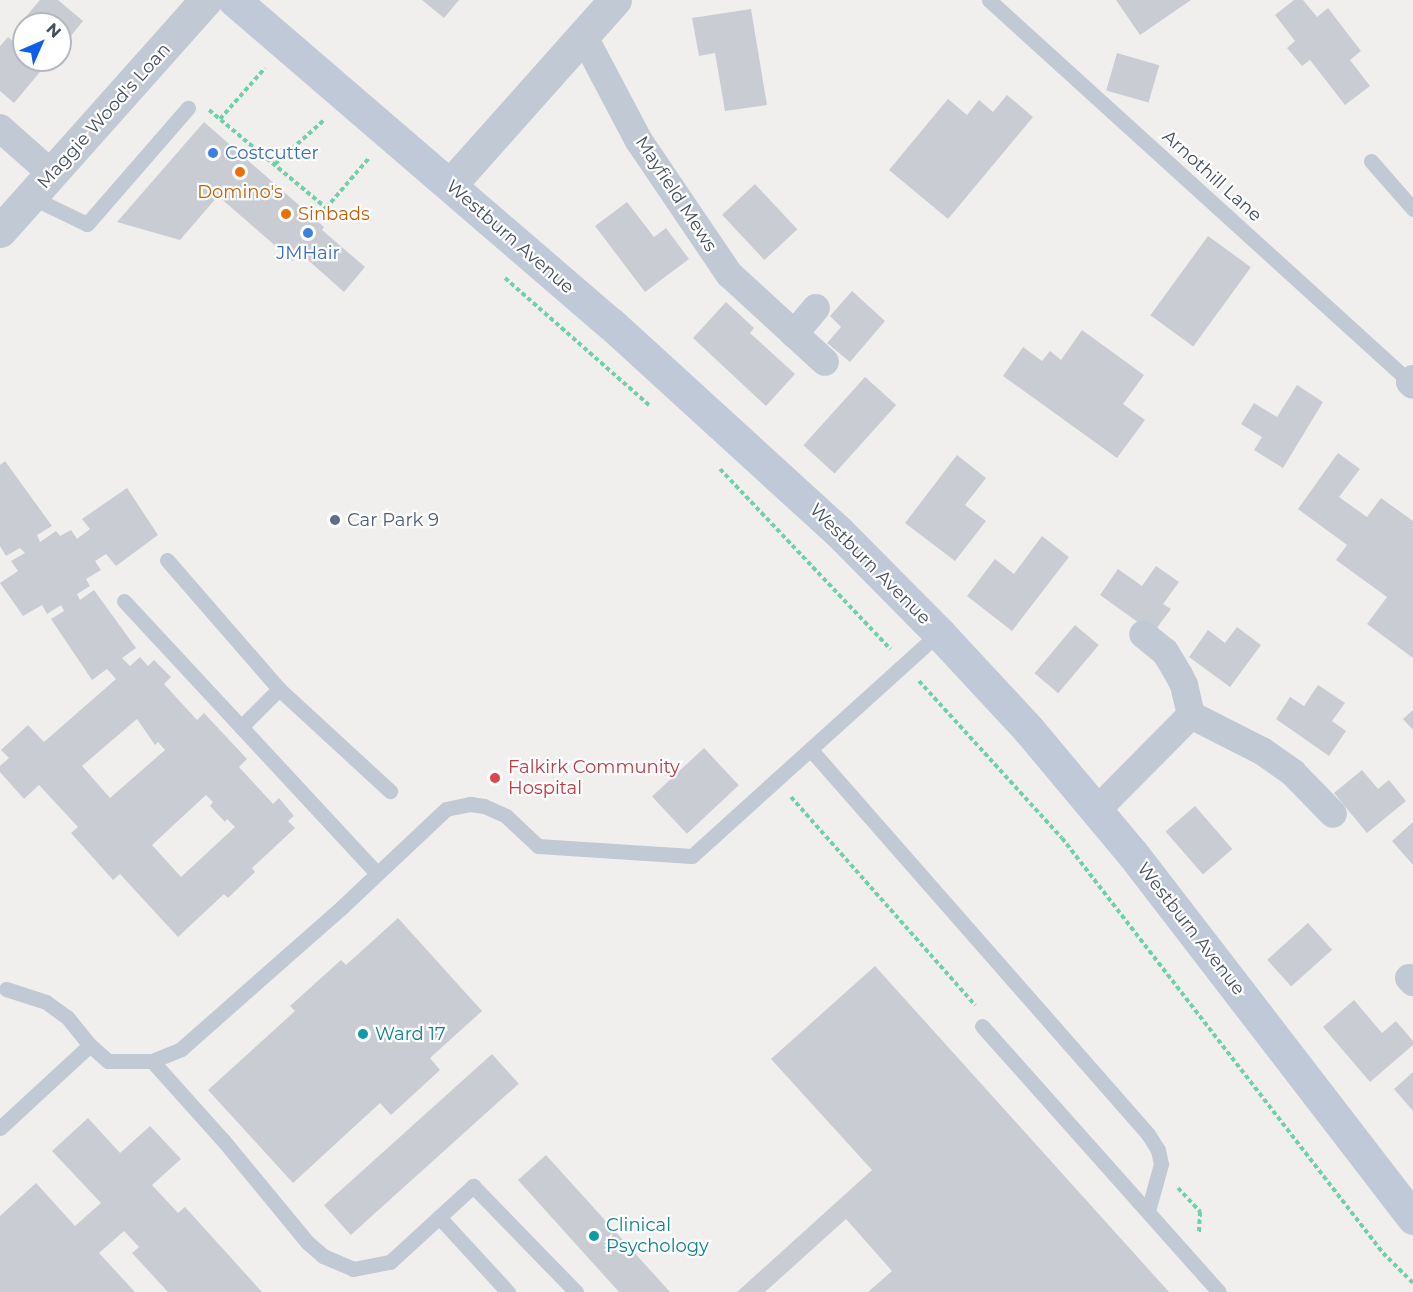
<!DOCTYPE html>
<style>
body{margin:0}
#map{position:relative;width:1413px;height:1292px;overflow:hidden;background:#f1eeee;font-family:Montserrat,sans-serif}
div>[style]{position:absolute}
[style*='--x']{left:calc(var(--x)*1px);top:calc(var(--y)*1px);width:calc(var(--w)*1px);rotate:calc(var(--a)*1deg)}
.building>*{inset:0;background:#caccd4;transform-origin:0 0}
.path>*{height:4px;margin-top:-2px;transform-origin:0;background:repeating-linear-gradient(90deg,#70d0a9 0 4.5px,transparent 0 7.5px)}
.service>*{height:15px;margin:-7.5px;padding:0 7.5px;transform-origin:7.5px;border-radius:7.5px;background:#c1c9d4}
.minor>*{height:28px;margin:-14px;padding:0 14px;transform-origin:14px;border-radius:14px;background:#c1c9d4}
.tertiary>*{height:33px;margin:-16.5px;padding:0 16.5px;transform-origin:16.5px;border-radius:16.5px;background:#c1c9d4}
.secondary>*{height:33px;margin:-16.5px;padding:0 16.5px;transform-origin:16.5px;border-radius:16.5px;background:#bfc9d8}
.dots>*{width:16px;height:16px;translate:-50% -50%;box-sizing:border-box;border:3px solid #fff;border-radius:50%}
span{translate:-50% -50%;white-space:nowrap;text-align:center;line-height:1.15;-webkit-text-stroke:4.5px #fff;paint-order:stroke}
.street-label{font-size:18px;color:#454f5c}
.shop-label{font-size:18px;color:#366cbe}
.left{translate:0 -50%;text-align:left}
.food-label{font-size:18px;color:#c56008}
.service-label{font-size:18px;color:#4e5e75}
.health-label{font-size:18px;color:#be3a42}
.culture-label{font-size:18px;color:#0d838f}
.north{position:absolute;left:12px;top:12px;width:60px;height:60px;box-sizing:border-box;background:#fff;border:2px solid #b5b9be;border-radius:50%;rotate:45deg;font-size:16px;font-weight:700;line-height:24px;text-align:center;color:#454f5c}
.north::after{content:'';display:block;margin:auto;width:21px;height:27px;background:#105de8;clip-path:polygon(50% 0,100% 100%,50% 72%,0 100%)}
</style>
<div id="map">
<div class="building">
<div style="clip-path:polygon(40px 0,58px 0,83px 21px,60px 49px,60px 24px,24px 24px,24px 32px,17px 27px)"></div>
<div style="clip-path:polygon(422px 0,459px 0,444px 18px)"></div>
<div style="clip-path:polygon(1116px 0,1191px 0,1140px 35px)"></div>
<div style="clip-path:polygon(1294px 0,1303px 0,1317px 17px,1328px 8px,1361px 51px,1350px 60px,1370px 86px,1345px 105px,1310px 60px,1302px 66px,1287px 48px,1295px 41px,1275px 15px)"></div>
<div style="clip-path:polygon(751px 9px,767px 105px,725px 111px,715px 53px,699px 56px,692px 18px)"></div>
<div style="clip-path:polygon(8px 37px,21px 48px,24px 44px,24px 60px,50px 60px,14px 103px,0 91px,0 46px)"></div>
<div style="left:1117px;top:53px;width:44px;height:39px;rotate:16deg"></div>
<div style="clip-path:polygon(1007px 95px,1033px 117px,948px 219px,889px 170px,948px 99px,967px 115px,979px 100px,993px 112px)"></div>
<div style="clip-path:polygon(204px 122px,324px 227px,322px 230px,365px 267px,344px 292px,300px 253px,293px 261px,218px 196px,180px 240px,117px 222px)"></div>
<div style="left:755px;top:184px;width:62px;height:45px;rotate:47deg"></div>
<div style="clip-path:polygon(627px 202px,654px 237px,666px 228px,689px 259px,645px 292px,595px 226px)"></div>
<div style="left:1208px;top:236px;width:53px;height:98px;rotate:36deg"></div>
<div style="clip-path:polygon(852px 291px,885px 321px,850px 362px,827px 343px,841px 327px,830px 316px)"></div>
<div style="clip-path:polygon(726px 302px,754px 328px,750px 333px,795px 374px,766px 406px,693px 338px)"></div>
<div style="clip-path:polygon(1082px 330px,1144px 375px,1123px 404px,1145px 420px,1117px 458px,1003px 376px,1023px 347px,1042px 361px,1050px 351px,1061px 360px)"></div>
<div style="left:865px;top:377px;width:42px;height:92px;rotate:42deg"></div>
<div style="clip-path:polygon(1297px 385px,1323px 402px,1283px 468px,1254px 450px,1262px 437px,1241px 424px,1254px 403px,1277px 417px)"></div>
<div style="clip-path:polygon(1338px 453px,1360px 469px,1339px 497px,1367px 517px,1381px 498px,1413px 521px,1413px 658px,1367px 624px,1387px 597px,1336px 560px,1347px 545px,1298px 509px)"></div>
<div style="clip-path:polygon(957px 455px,986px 478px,965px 505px,986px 521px,955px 561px,905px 523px)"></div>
<div style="clip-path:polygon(evenodd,5px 461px,52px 526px,37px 535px,40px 542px,56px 531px,60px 536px,71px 530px,77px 539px,90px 529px,82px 519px,127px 488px,158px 535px,116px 566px,106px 554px,95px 561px,101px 570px,86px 579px,90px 586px,77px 594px,80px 600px,94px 590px,136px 648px,122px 658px,130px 666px,140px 657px,148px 666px,154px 660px,171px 677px,164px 684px,197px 720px,204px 713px,247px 759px,239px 767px,273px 804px,279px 798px,294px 816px,288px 821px,295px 828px,252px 868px,255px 872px,228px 898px,224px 894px,178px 937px,120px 874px,113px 880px,71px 833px,78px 827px,39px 785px,24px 799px,0 772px,0 766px,9px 758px,1px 750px,28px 725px,44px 742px,116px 679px,107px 669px,92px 680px,51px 619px,64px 611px,61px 605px,47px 614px,42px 605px,23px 616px,0 583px,18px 571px,11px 561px,25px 553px,20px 548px,6px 556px,0 546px,0 465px,5px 461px,137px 719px,155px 745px,158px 742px,165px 750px,110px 798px,82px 766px,137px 719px,5px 461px,206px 795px,213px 802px,210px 806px,225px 822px,227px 819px,235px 827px,181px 877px,152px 845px,206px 795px)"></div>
<div style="clip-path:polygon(1042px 536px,1069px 557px,1012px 631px,967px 596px,995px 559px,1014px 574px)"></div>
<div style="clip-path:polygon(1156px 566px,1179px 582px,1163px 604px,1171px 609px,1153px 633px,1100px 595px,1118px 569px,1142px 586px)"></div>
<div style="left:1075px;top:625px;width:31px;height:63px;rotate:40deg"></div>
<div style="clip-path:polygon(1237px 627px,1261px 645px,1230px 687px,1189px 657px,1208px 630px,1225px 643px)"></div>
<div style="clip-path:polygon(1318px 685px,1345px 703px,1332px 721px,1346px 731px,1329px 756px,1276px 719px,1290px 697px,1304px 706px)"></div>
<div style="clip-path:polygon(1413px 710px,1413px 730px,1403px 719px)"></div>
<div style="left:704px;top:748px;width:51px;height:71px;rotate:47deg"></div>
<div style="clip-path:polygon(1362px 770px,1378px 789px,1389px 780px,1406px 801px,1367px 833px,1334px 793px)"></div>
<div style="left:1195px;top:806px;width:57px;height:39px;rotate:49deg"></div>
<div style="clip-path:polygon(1413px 822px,1413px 865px,1392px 841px)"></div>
<div style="clip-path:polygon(398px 918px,482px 1011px,430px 1058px,440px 1070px,391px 1115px,380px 1103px,293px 1183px,208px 1090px,295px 1011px,290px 1006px,341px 960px,346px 965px)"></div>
<div style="left:1308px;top:923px;width:36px;height:55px;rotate:48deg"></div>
<div style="clip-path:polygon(875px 966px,1169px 1292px,868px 1292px,892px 1271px,846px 1219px,765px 1292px,737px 1292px,872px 1170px,771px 1059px)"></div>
<div style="clip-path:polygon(1354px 1000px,1382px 1033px,1396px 1021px,1413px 1041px,1413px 1045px,1370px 1082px,1323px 1027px)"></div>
<div style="left:492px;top:1054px;width:40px;height:226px;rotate:48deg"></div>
<div style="clip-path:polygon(1413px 1072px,1413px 1111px,1394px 1089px)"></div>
<div style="clip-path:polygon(88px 1118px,120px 1153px,150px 1126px,181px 1159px,152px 1185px,178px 1213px,185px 1207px,262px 1292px,168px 1292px,132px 1253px,139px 1247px,124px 1231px,99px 1253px,135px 1292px,0 1292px,0 1216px,36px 1183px,75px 1226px,101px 1203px,52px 1151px)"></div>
<div style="clip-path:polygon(546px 1155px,670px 1292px,619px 1292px,518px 1180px)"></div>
</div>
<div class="path">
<div style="--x:209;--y:110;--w:153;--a:39.9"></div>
<div style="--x:326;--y:208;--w:66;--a:-49.3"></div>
<div style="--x:220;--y:119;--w:68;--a:-48.6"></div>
<div style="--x:275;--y:164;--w:66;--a:-41.9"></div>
<div style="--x:505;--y:278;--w:193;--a:41.4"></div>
<div style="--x:720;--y:469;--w:248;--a:46.6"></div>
<div style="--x:919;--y:681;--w:212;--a:47.7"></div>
<div style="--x:1062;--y:838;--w:525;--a:52.28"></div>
<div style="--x:1383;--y:1253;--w:42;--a:45"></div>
<div style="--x:791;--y:797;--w:278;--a:48.5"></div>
<div style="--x:1178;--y:1188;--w:33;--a:47"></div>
<div style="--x:1200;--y:1212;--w:22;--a:93"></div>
</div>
<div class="service">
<div style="--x:989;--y:0;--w:568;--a:42.22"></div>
<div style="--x:1371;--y:161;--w:64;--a:48.8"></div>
<div style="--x:31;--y:197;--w:62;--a:25.7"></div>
<div style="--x:87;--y:224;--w:154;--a:-49"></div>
<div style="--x:167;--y:560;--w:171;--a:49"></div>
<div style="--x:279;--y:689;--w:151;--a:42.6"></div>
<div style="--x:124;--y:601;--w:371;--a:47.1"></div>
<div style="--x:241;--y:727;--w:54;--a:-45"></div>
<div style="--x:811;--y:750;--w:511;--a:48.73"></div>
<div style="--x:1148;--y:1134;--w:19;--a:58"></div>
<div style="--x:1158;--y:1150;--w:14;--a:78"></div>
<div style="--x:1161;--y:1164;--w:49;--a:105.5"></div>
<div style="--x:6;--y:989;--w:42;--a:18"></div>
<div style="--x:46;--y:1002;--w:26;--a:36"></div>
<div style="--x:67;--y:1017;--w:36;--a:51"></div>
<div style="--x:90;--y:1045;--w:24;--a:42"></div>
<div style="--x:108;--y:1061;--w:44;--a:0"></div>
<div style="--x:152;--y:1061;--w:31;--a:-22"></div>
<div style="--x:181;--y:1049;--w:215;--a:-41.4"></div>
<div style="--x:342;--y:907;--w:143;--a:-43.3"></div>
<div style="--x:446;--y:809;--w:25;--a:-12"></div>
<div style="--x:470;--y:804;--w:14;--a:8"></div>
<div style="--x:484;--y:806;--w:24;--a:24"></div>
<div style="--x:506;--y:816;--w:44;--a:43.2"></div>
<div style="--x:538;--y:846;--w:154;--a:3.7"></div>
<div style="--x:692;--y:856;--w:333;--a:-42.1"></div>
<div style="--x:982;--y:1026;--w:356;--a:48.3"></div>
<div style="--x:152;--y:1061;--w:106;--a:48.1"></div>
<div style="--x:223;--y:1140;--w:132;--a:50.5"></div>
<div style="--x:307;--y:1242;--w:21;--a:41"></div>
<div style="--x:323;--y:1256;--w:33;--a:23"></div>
<div style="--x:353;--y:1269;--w:38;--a:-11"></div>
<div style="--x:390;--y:1262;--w:113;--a:-42.5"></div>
<div style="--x:473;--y:1186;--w:148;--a:45.8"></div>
<div style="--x:0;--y:1128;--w:122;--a:-42.7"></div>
<div style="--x:439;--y:1217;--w:102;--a:47.4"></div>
</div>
<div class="minor">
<div style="--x:583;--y:35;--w:120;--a:62.2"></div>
<div style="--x:639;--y:141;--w:161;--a:55.9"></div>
<div style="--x:729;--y:274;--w:130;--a:42.5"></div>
<div style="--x:0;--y:128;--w:69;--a:41.5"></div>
<div style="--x:794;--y:334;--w:34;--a:-50"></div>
<div style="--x:1413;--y:379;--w:4;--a:135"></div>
<div style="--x:1410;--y:382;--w:4;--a:45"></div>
<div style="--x:1191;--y:715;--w:80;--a:26.9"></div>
<div style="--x:1262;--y:751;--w:38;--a:35"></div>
<div style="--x:1293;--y:773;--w:57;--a:45.7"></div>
<div style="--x:1096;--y:811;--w:135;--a:-45.3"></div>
<div style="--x:1191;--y:715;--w:31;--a:-103"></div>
<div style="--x:1184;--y:685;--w:11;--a:-117"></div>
<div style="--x:1179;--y:675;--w:27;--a:-121"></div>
<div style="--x:1165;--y:652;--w:28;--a:-141"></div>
<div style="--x:1409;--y:978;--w:6;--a:45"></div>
</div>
<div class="tertiary">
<div style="--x:450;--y:185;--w:248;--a:-48.3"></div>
<div style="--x:0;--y:231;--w:310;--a:-48.3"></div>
</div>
<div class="secondary">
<div style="--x:234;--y:0;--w:496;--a:40.7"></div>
<div style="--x:610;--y:323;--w:309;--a:42.4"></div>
<div style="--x:838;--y:531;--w:144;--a:45.3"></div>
<div style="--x:939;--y:633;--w:132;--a:47.1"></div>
<div style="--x:1029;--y:730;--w:160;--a:50.1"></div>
<div style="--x:1132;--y:853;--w:461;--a:52.4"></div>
</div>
<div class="dots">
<div style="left:213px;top:153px;background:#3f7fe0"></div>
<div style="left:240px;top:172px;background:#e8710a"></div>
<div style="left:286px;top:214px;background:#e8710a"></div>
<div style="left:308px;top:233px;background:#3f7fe0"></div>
<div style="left:335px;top:520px;background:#5c6f8a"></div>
<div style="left:495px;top:778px;background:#e0444e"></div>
<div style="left:363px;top:1034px;background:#0f9aa8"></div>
<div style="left:594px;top:1236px;background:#0f9aa8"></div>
</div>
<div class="street-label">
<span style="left:104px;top:116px;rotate:-48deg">Maggie Wood's Loan</span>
<span style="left:1212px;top:176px;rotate:42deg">Arnothill Lane</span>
<span style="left:676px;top:194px;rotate:57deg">Mayfield Mews</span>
<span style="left:510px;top:237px;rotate:41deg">Westburn Avenue</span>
<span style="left:870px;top:564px;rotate:45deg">Westburn Avenue</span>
<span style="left:1191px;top:929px;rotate:52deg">Westburn Avenue</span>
</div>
<div class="shop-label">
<span class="left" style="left:225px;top:153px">Costcutter</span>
<span style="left:308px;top:253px">JMHair</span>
</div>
<div class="food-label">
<span style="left:240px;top:192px">Domino's</span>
<span class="left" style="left:298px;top:214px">Sinbads</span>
</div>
<div class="service-label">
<span class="left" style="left:347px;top:520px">Car Park 9</span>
</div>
<div class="health-label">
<span class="left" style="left:508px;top:778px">Falkirk Community<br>Hospital</span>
</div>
<div class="culture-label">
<span class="left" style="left:375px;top:1034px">Ward 17</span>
<span class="left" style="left:606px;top:1236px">Clinical<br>Psychology</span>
</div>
<div class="north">N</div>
</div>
